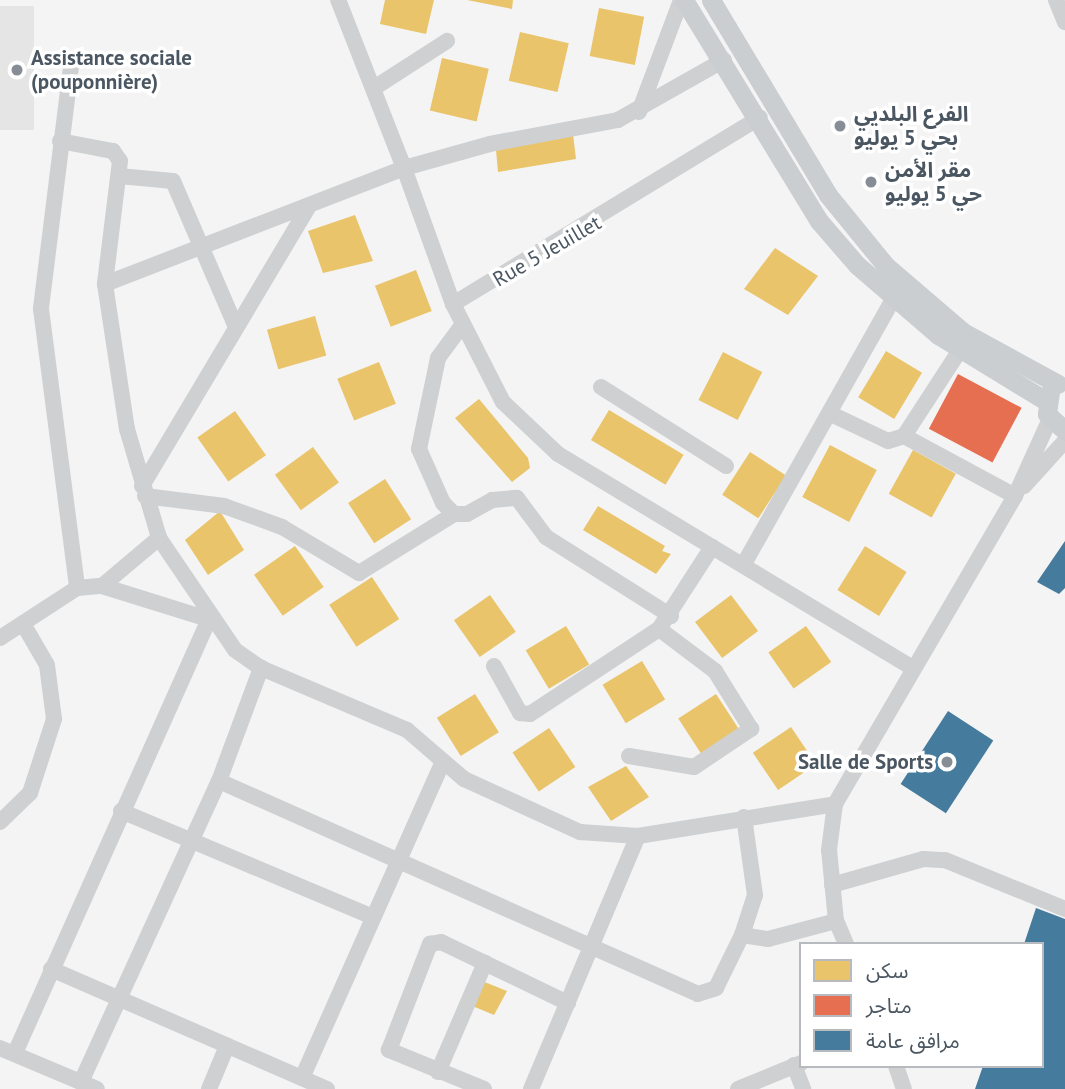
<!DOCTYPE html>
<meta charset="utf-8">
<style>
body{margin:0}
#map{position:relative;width:1065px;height:1089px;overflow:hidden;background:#f4f4f4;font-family:"PT Sans","Noto Sans Arabic",sans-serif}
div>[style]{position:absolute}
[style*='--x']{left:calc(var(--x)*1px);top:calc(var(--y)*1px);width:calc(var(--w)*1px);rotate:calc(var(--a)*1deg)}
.education>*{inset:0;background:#e6e5e6;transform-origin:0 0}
.homes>*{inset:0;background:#e9c46a;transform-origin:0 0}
.shops>*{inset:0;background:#e76f51;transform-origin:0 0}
.public>*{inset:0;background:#457b9d;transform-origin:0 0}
.minor>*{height:16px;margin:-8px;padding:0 8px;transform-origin:8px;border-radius:8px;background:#ced0d2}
.major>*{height:19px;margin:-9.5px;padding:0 9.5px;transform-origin:9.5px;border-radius:9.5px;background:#caced1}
.dots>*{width:19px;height:19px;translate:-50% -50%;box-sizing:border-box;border:4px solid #fff;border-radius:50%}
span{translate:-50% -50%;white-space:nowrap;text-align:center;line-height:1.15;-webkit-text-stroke:7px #fff;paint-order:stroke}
.poi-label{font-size:21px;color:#4a5661;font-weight:700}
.left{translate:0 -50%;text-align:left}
.right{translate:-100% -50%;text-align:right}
.street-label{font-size:21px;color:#4a5661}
.legend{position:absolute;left:799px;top:942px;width:245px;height:126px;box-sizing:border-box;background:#fff;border:2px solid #b7bbc0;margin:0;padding:9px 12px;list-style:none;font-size:21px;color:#4a5661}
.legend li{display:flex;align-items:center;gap:14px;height:35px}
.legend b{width:35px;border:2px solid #b7bbc0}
</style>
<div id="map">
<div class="education">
<div style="left:34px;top:6px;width:124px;height:34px;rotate:90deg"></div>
</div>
<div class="homes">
<div style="clip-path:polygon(385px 0,434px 0,426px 34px,380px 24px)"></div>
<div style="clip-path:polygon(467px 0,513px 0,512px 9px)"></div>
<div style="left:599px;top:8px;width:46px;height:49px;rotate:11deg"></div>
<div style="left:520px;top:32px;width:50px;height:50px;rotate:13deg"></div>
<div style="left:442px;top:58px;width:48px;height:54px;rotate:13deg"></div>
<div style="clip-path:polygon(573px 134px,576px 159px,498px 172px,496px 150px)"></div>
<div style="clip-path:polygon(355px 215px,373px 261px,323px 273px,308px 231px)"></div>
<div style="clip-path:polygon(775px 248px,818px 276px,788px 315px,744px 289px)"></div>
<div style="left:416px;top:270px;width:44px;height:44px;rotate:69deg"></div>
<div style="left:315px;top:316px;width:41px;height:50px;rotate:74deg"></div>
<div style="left:886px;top:351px;width:42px;height:54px;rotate:31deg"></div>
<div style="left:723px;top:352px;width:44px;height:54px;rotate:27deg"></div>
<div style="left:379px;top:362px;width:45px;height:45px;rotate:68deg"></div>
<div style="clip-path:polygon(479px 399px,528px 458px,530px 468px,512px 482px,455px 418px)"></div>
<div style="left:609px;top:410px;width:87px;height:35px;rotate:31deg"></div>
<div style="left:235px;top:411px;width:54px;height:46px;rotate:55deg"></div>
<div style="left:830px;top:445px;width:53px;height:59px;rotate:28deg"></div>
<div style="left:313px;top:447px;width:44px;height:47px;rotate:54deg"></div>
<div style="left:913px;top:450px;width:49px;height:50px;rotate:29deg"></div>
<div style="left:750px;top:452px;width:43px;height:51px;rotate:33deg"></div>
<div style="left:385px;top:479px;width:48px;height:44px;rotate:57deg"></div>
<div style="clip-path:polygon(598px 506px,665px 546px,662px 551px,671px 554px,656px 574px,583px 530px)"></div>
<div style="clip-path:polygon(220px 511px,244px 550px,208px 575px,185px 540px)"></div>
<div style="left:295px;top:546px;width:50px;height:50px;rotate:55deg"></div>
<div style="left:865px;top:546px;width:49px;height:52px;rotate:32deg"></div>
<div style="left:372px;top:577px;width:50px;height:51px;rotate:57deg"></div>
<div style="left:490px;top:595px;width:45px;height:44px;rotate:55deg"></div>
<div style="left:731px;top:595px;width:45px;height:45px;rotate:53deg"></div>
<div style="left:566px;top:626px;width:45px;height:47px;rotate:59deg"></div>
<div style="left:806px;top:626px;width:44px;height:46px;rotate:55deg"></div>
<div style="left:642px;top:661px;width:45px;height:46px;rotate:59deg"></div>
<div style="left:475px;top:694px;width:45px;height:45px;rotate:58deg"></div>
<div style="left:716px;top:694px;width:46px;height:45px;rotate:57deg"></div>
<div style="left:791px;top:727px;width:45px;height:46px;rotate:56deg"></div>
<div style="left:549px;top:728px;width:47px;height:44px;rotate:56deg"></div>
<div style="clip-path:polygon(626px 766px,649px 797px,611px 821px,588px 787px)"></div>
<div style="clip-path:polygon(482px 981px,507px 991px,494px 1015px,470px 1005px)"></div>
</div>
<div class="shops">
<div style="left:958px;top:374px;width:72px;height:62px;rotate:28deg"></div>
</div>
<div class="public">
<div style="clip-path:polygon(1065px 541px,1065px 588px,1059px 594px,1037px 582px)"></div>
<div style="left:948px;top:711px;width:54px;height:87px;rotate:33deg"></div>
<div style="clip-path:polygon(1036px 908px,1065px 919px,1065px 1089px,975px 1089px,983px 1066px,1042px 1066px,1042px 944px,1024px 944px)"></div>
</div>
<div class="minor">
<div style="--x:1056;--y:0;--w:24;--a:68"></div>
<div style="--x:724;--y:60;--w:122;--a:150.5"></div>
<div style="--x:618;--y:120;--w:130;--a:169.4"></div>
<div style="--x:490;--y:144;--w:89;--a:164.4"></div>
<div style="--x:404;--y:168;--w:145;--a:70.2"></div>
<div style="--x:453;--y:304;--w:110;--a:63"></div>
<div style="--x:503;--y:402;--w:76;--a:43.4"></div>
<div style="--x:558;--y:454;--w:412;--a:31.1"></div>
<div style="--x:71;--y:67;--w:244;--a:97.1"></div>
<div style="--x:41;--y:309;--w:281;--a:82.6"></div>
<div style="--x:374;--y:88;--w:87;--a:-32.8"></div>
<div style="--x:639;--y:112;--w:120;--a:-69.4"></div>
<div style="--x:60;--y:141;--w:54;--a:10.7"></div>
<div style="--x:113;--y:151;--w:12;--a:55"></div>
<div style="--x:120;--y:161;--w:124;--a:97"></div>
<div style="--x:105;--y:284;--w:147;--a:81.4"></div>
<div style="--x:127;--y:429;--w:114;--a:73.6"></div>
<div style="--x:159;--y:538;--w:135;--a:55.8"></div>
<div style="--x:235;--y:650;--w:32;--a:35"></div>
<div style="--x:261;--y:668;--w:159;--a:23"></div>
<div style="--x:407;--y:730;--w:75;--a:40.7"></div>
<div style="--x:464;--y:779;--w:128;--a:24.6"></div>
<div style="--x:580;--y:832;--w:58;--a:3.9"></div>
<div style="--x:638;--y:836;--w:200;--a:-9.2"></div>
<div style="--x:119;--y:176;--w:54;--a:5.3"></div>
<div style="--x:173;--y:181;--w:157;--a:66.7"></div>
<div style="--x:105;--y:284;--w:321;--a:-21.2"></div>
<div style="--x:404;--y:168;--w:180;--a:-111.4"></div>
<div style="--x:453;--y:304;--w:359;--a:-31.3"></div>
<div style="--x:463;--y:324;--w:42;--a:126.3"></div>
<div style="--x:438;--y:358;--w:93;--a:101.8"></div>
<div style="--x:419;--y:449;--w:59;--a:66"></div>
<div style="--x:443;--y:503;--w:16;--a:45"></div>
<div style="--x:454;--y:514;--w:13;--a:0"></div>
<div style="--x:467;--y:514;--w:29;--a:-29"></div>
<div style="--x:492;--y:500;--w:25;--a:-5"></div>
<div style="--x:517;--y:498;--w:49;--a:53.4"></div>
<div style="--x:546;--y:537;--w:148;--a:32.3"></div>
<div style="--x:601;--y:387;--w:148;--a:32.3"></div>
<div style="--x:831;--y:414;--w:63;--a:25.3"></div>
<div style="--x:888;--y:441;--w:17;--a:-17"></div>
<div style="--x:904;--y:436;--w:126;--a:28.4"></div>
<div style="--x:904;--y:436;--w:103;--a:-56.9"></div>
<div style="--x:142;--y:486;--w:325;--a:-59.2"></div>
<div style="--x:1024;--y:486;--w:61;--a:-47.7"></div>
<div style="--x:145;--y:496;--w:80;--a:7.2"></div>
<div style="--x:224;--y:506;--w:62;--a:19.9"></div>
<div style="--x:282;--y:527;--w:90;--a:30.9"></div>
<div style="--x:359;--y:573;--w:112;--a:-31.8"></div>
<div style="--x:745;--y:562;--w:302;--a:-60.6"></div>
<div style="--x:102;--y:586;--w:75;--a:-40.1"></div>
<div style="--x:0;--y:638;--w:92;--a:-33"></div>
<div style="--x:77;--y:588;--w:25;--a:-5"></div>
<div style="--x:102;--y:586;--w:108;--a:17.3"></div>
<div style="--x:494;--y:666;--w:54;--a:61"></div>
<div style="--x:520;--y:713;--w:10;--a:6"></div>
<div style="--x:530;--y:714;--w:154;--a:-33.4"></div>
<div style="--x:659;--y:629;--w:98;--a:-57.1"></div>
<div style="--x:629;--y:756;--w:66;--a:9.6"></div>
<div style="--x:694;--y:767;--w:69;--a:-33.7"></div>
<div style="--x:751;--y:729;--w:68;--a:-121.8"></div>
<div style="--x:715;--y:671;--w:70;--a:-143.1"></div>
<div style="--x:219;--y:781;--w:524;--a:23.97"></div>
<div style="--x:698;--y:994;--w:19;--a:-18"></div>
<div style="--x:716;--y:988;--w:59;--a:-63.9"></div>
<div style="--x:121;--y:811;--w:273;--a:22.8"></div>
<div style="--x:744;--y:817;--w:79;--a:82"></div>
<div style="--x:755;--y:895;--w:42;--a:108"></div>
<div style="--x:742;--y:935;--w:26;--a:9"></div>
<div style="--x:768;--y:939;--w:70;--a:-14.8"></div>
<div style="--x:0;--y:822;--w:42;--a:-44"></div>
<div style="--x:30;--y:793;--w:78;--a:-72"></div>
<div style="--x:54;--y:719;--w:54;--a:-97.4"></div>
<div style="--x:47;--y:665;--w:44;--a:-120.1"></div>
<div style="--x:832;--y:885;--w:95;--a:-15.9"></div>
<div style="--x:923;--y:859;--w:22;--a:3"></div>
<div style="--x:945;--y:860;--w:130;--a:22.2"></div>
<div style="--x:846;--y:944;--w:25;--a:-113"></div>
<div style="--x:836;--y:921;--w:71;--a:-95.6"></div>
<div style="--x:829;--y:850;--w:46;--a:-82.6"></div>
<div style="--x:835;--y:804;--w:357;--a:-59.7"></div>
<div style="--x:1015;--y:496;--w:85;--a:-65.6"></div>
<div style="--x:51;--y:969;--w:301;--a:23.5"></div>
<div style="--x:0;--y:1048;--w:105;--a:22.9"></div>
<div style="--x:15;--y:1053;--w:480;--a:-65.9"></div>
<div style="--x:794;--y:1065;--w:26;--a:69"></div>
<div style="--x:896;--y:1066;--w:24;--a:71"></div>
<div style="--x:438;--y:1072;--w:119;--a:-66.7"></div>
<div style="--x:302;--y:1078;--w:346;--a:-66"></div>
<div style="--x:81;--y:1082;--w:331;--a:-65.4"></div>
<div style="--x:219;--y:781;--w:121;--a:-69.6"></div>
<div style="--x:209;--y:1089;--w:47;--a:-67.3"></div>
<div style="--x:484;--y:1089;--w:103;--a:-157.7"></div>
<div style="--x:389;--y:1050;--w:114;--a:-68.9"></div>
<div style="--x:430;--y:944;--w:11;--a:-10"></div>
<div style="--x:441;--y:942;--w:141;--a:25.7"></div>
<div style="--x:531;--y:1089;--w:275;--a:-67.1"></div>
<div style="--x:738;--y:1089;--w:68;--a:-22.4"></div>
</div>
<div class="major">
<div style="--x:684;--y:0;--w:259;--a:58.6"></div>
<div style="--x:819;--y:221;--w:58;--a:49.2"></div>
<div style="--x:857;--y:265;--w:107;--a:40.8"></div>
<div style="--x:938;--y:335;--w:127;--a:31.4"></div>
<div style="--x:711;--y:0;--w:227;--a:59"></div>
<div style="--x:828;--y:195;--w:92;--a:50.8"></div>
<div style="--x:886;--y:266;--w:101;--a:40.6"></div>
<div style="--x:963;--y:332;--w:108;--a:28.7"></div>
<div style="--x:1050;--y:392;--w:22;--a:98"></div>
<div style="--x:1047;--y:414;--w:25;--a:43"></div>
</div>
<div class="dots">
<div style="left:17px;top:70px;background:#868d94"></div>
<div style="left:840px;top:126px;background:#868d94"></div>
<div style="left:871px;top:182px;background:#868d94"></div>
<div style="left:947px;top:762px;background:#868d94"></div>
</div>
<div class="poi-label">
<span class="left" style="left:31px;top:70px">Assistance sociale<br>(pouponnière)</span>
<span class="left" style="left:854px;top:126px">الفرع البلديي<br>بحي 5 يوليو</span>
<span class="left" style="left:885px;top:182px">مقر الأمن<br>حي 5 يوليو</span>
<span class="right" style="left:933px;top:762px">Salle de Sports</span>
</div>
<div class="street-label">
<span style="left:547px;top:251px;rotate:-30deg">Rue 5 Jeuillet</span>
</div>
<ul class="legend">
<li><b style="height:19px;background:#e9c46a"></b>سكن</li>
<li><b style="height:19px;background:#e76f51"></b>متاجر</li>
<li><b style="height:19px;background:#457b9d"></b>مرافق عامة</li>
</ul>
</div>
